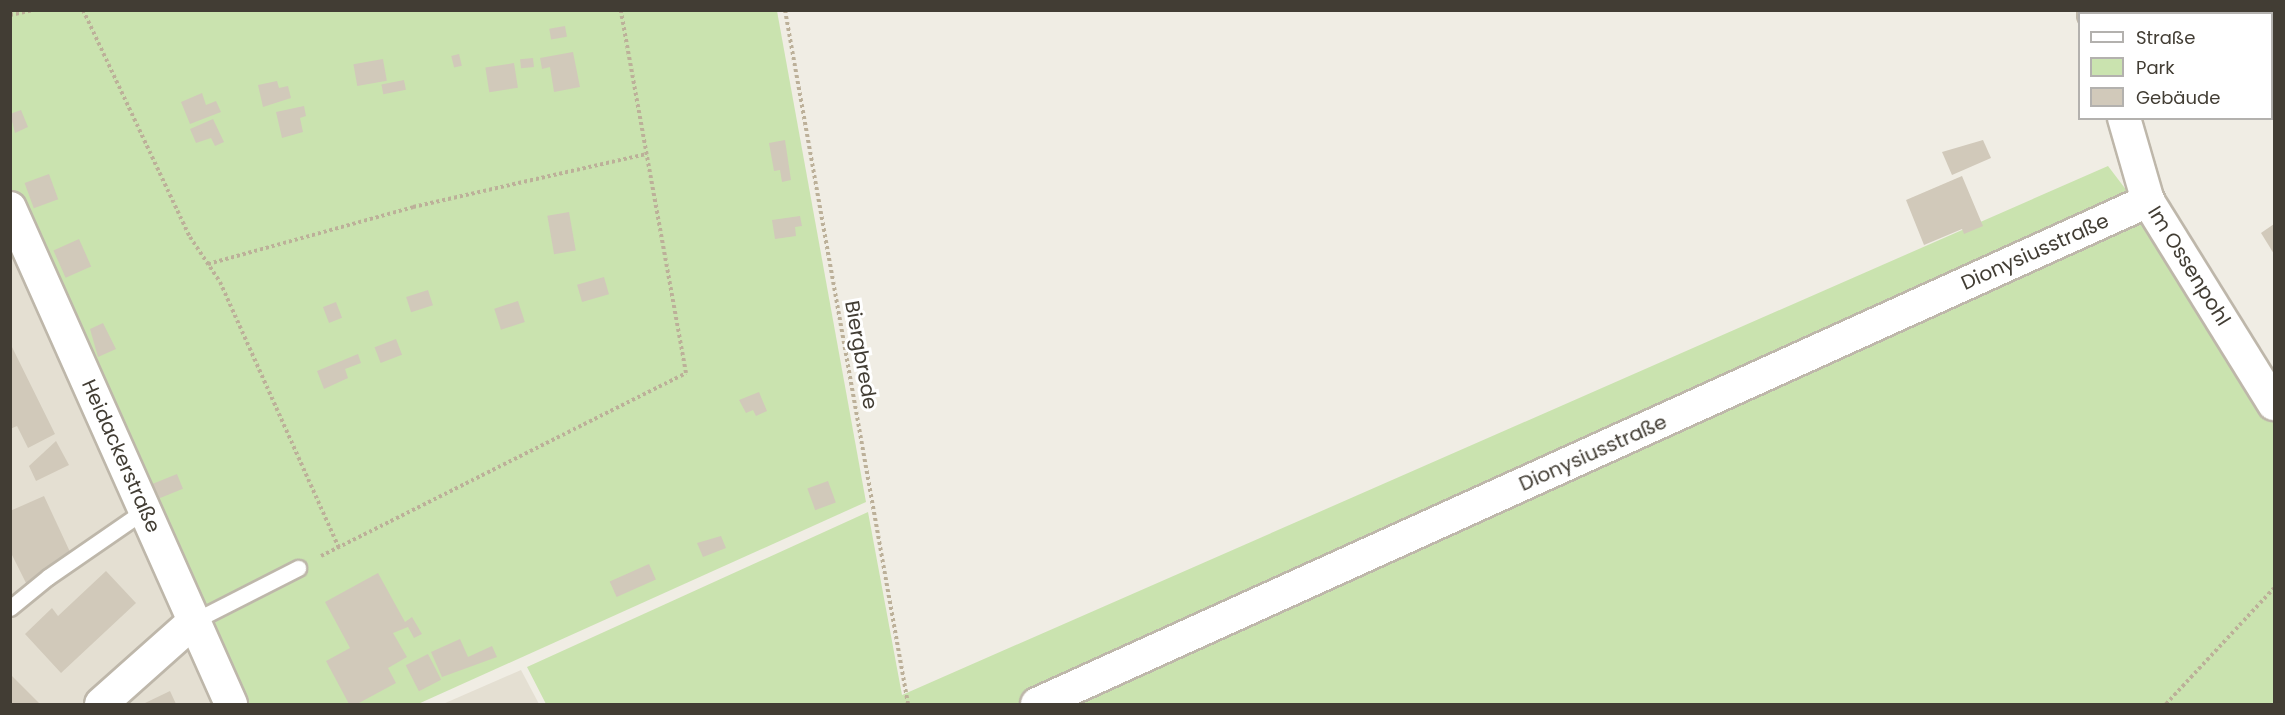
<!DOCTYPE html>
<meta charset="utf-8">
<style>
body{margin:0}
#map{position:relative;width:2285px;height:715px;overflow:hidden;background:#f0ede4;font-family:Poppins,sans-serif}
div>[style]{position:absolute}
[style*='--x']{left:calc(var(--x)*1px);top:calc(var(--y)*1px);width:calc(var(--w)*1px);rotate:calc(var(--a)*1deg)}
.residential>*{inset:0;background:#e4dfd2}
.green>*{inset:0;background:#cae3af}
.building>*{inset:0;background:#d1c9ba;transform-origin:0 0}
.path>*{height:4px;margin-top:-2px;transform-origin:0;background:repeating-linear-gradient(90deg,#bcb099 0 3px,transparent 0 6px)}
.roads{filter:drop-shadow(2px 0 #beb7aa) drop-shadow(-2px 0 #beb7aa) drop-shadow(0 2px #beb7aa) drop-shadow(0 -2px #beb7aa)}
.lane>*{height:15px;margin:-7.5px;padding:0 7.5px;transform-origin:7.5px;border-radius:7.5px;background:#fff}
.street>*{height:32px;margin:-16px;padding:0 16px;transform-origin:16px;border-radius:16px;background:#fff}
span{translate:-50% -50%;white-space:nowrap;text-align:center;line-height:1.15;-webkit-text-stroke:6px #fff;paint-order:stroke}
.street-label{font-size:20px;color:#423d34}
.frame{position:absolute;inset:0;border:12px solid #423d34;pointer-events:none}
.legend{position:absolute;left:2078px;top:12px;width:195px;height:108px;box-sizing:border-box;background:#fff;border:2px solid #b3b1ae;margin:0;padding:8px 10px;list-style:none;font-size:18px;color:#423d34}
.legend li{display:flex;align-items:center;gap:12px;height:30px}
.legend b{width:30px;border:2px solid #b3b1ae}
</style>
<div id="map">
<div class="residential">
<div style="clip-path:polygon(11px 227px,224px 704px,11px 704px)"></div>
<div style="clip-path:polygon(521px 670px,539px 704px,443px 704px)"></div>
</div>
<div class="green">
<div style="clip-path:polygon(10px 11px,777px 11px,866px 502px,418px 704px,239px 704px,11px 189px)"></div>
<div style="clip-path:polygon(2108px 166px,2274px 384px,2274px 704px,546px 704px,527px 667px,868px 512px,902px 695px)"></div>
</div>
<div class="building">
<div style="left:2274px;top:17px;width:33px;height:3px;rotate:90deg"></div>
<div style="left:565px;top:26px;width:11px;height:16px;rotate:80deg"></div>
<div style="clip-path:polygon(573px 52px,580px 87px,554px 92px,550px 67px,542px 69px,540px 58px)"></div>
<div style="left:459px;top:54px;width:12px;height:8px;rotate:76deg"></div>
<div style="left:533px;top:58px;width:9px;height:13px;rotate:84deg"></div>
<div style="left:383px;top:59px;width:22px;height:30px;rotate:80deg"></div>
<div style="left:514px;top:63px;width:25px;height:29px;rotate:81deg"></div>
<div style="left:404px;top:80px;width:10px;height:23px;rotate:79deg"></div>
<div style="clip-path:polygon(277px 81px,279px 88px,288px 86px,291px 98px,263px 107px,258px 85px)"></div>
<div style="clip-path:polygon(202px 93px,206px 105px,216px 101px,221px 112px,190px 124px,181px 102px)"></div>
<div style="clip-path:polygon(304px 106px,306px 116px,300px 118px,303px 132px,282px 138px,276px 112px)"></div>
<div style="clip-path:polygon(21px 110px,28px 127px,15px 133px,10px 114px)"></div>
<div style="clip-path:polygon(213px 119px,224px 142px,215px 146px,211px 138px,196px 143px,190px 129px)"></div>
<div style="clip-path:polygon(785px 140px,791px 180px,782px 182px,780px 170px,774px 171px,769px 143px)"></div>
<div style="clip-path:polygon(1983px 140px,1991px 158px,1952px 175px,1942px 152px)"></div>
<div style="left:49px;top:174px;width:27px;height:26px;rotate:70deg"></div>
<div style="clip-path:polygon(1962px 176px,1983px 226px,1964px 234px,1962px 229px,1924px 245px,1906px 200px)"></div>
<div style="left:569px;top:212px;width:39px;height:22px;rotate:80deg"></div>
<div style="clip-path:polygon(800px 216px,802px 226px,795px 227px,796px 236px,775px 239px,772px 220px)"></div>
<div style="clip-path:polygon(2274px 224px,2274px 254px,2261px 233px)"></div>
<div style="left:79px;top:239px;width:30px;height:28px;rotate:66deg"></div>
<div style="left:604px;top:277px;width:18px;height:28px;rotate:74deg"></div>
<div style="left:428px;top:290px;width:16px;height:23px;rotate:72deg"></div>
<div style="left:518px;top:301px;width:22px;height:25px;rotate:72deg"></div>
<div style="left:336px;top:302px;width:17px;height:14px;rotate:69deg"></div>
<div style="clip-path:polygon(103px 323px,116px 349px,98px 357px,90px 329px)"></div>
<div style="left:396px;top:339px;width:17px;height:23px;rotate:69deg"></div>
<div style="clip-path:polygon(10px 343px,55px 434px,28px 448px,17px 426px,10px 429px)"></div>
<div style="clip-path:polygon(358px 354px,361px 363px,345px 369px,348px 378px,324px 389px,317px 371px)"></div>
<div style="clip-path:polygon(759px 392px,767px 411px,756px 416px,753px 410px,746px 413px,739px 400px)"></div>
<div style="clip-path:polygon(56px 441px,69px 465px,36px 481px,29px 466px)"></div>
<div style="left:177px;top:474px;width:16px;height:28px;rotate:68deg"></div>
<div style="left:828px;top:481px;width:23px;height:22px;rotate:70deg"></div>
<div style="clip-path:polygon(44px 496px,71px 554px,27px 585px,10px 551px,10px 511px)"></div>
<div style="clip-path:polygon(721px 536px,726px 548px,703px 557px,697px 543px)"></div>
<div style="left:649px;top:564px;width:17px;height:43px;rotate:66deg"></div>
<div style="clip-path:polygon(106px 571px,136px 603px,61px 673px,25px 634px,52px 608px,58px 616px)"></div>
<div style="clip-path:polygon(378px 573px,405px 622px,412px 617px,422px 634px,414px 638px,408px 627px,393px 633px,407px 657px,388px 668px,396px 683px,357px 704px,349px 704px,326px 661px,350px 648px,325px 602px)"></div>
<div style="clip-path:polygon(460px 639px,468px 657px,492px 646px,497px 657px,442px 677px,431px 652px)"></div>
<div style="left:428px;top:654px;width:29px;height:25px;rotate:63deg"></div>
<div style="clip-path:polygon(10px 674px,40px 704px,10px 704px)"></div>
<div style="clip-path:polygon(170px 691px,176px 704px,143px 704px)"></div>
</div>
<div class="path">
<div style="--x:83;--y:10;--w:251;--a:64.8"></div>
<div style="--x:190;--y:237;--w:54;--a:56.3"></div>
<div style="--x:220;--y:282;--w:291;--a:65.9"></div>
<div style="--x:785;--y:10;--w:705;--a:79.95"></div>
<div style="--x:10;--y:15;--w:24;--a:-12"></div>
<div style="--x:208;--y:264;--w:213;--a:-15.5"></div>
<div style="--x:413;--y:207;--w:240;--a:-12.8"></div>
<div style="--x:321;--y:556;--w:408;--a:-26.6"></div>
<div style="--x:686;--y:373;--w:369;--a:-100.2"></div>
<div style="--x:2166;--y:704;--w:158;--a:-47"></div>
</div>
<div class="roads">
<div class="lane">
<div style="--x:10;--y:608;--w:49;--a:-39.2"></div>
<div style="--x:48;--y:577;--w:118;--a:-34.6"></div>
<div style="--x:194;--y:621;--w:117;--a:-27"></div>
</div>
<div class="street">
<div style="--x:2094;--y:10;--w:4;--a:90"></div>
<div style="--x:2124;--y:118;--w:86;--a:73.9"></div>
<div style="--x:2148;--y:201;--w:239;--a:58.2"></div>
<div style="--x:10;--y:208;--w:543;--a:65.98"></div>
<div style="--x:101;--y:704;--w:125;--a:-41.7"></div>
<div style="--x:1037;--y:704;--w:1220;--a:-24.36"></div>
</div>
</div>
<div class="street-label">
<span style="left:2035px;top:252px;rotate:-24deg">Dionysiusstraße</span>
<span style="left:2189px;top:266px;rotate:58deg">Im Ossenpohl</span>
<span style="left:861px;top:355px;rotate:80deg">Biergbrede</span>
<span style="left:1593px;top:453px;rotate:-24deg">Dionysiusstraße</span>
<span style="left:121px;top:456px;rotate:66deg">Heidackerstraße</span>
</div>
<div class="frame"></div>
<ul class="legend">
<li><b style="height:8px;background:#fff"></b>Straße</li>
<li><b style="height:16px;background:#cae3af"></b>Park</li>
<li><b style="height:16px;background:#d1c9ba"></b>Gebäude</li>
</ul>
</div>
